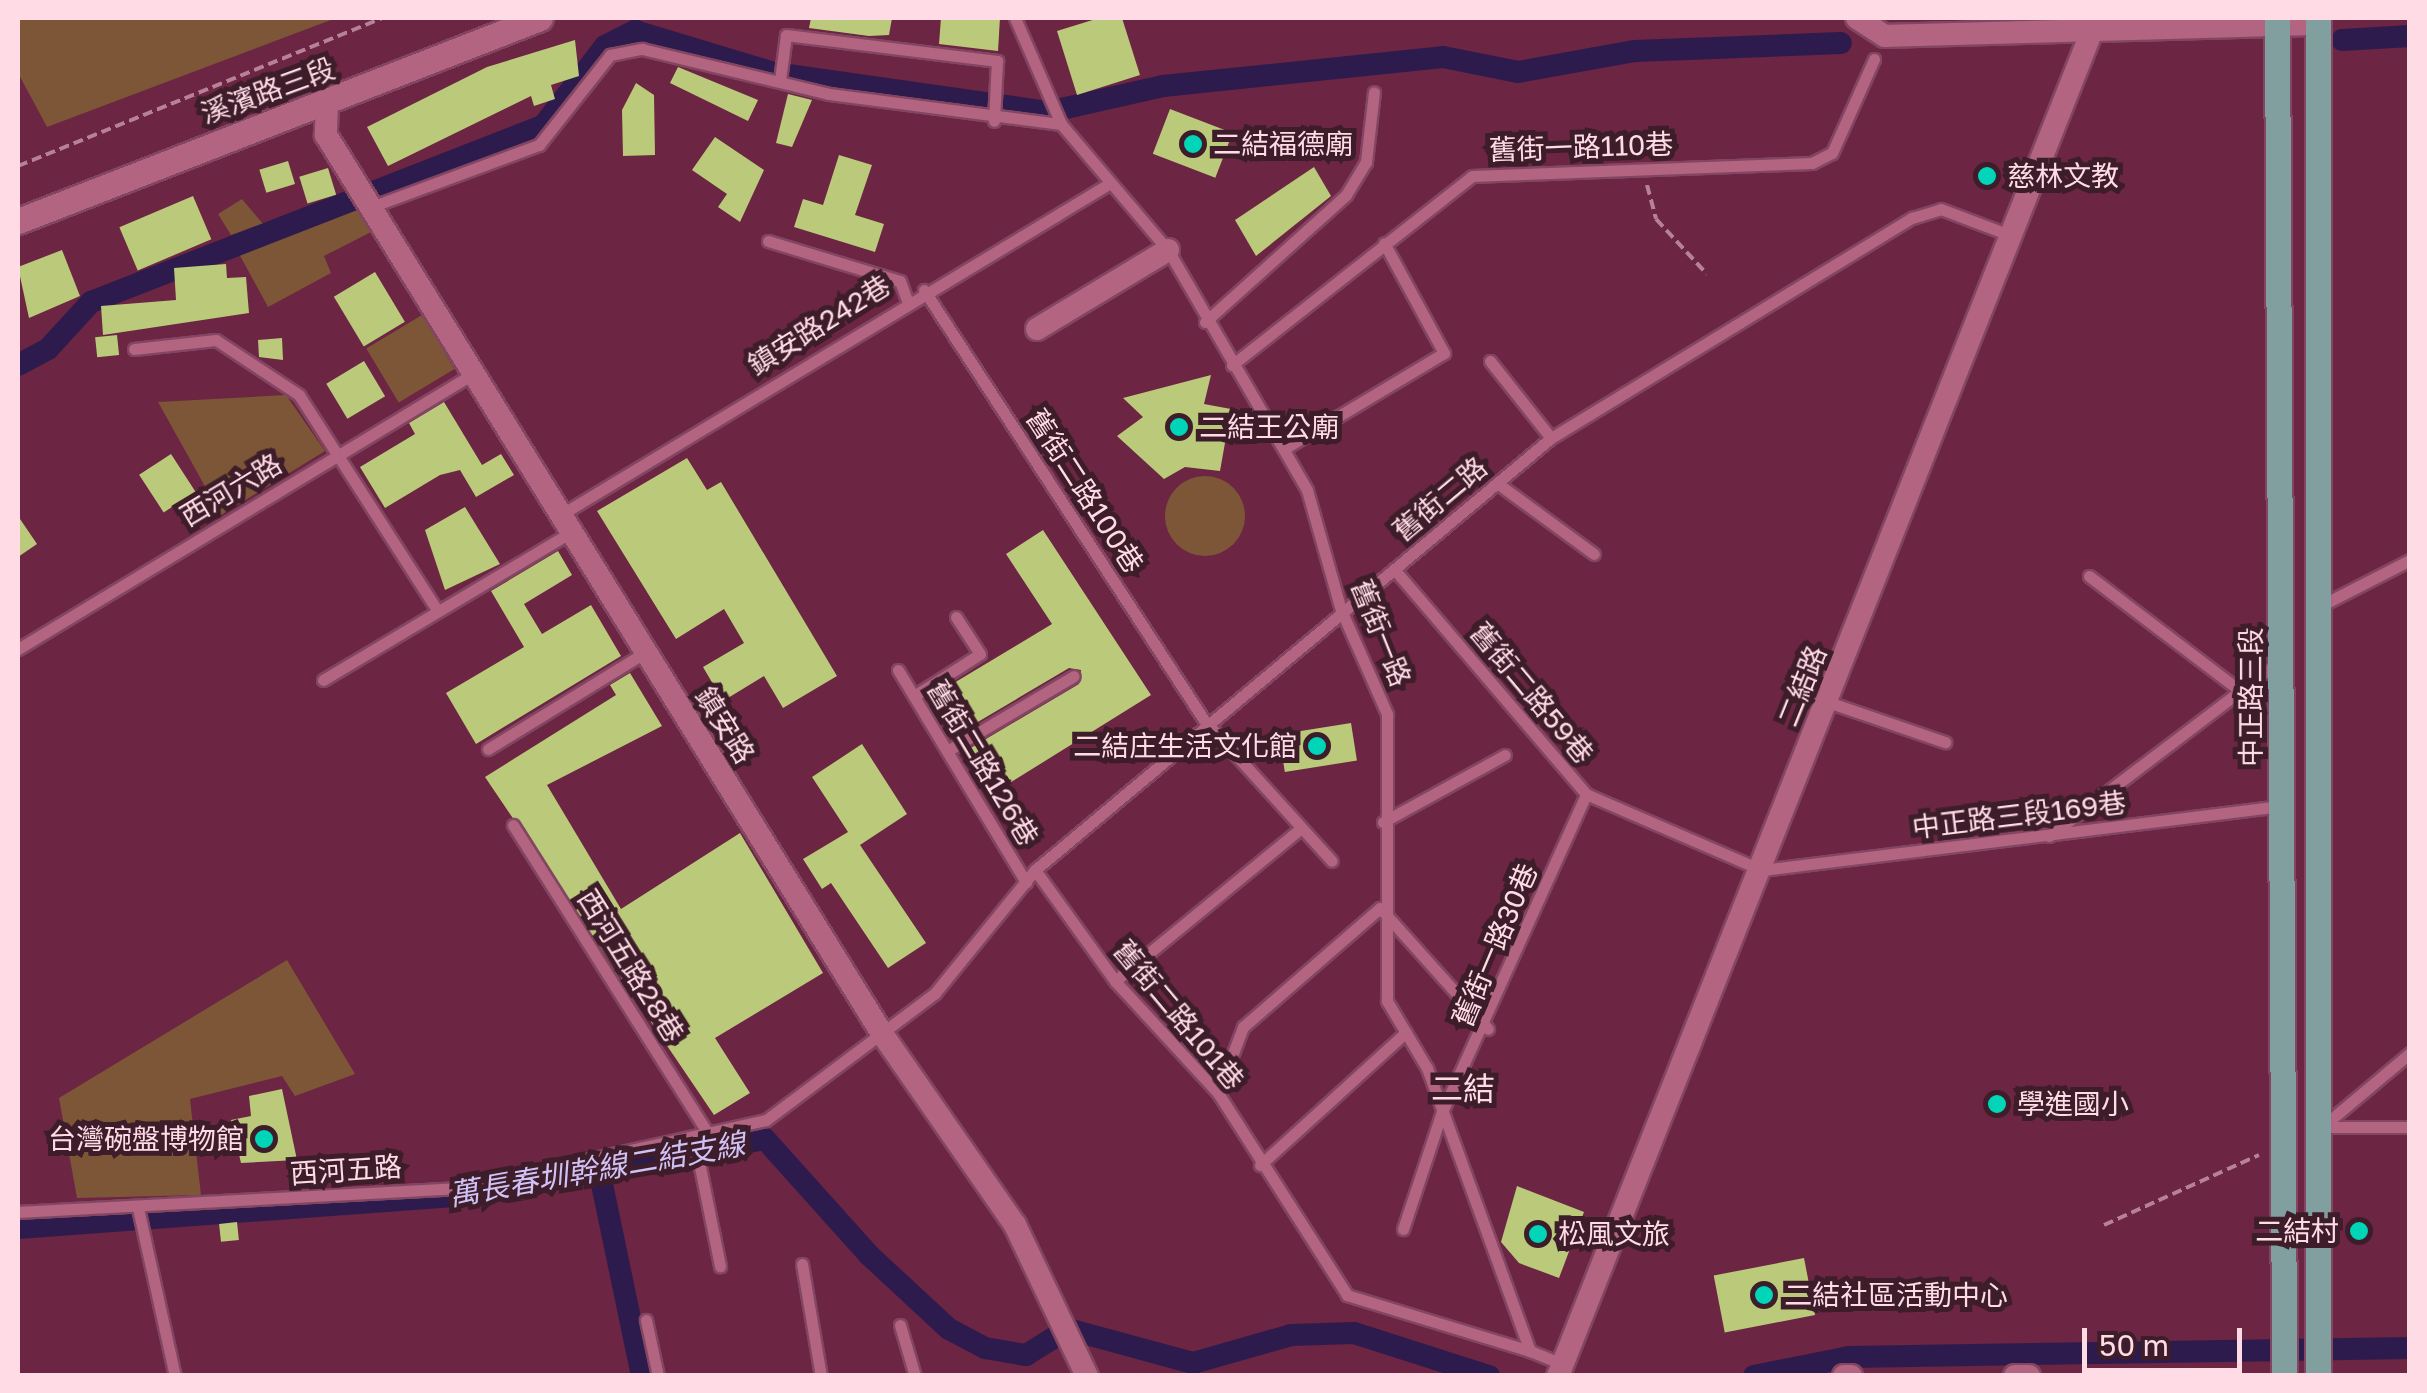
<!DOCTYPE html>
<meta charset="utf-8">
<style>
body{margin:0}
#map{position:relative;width:2427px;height:1393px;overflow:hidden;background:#6c2542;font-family:"Golos Text","Noto Sans TC",sans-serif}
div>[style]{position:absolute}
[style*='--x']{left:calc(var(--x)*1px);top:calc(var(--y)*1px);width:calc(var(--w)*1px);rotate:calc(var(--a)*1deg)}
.green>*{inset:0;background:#7d5637;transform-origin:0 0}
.round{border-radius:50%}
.canal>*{height:22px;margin:-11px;padding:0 11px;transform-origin:11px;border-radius:11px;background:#2e1b4e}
.building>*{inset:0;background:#baca7a;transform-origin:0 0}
.path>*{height:4px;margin-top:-2px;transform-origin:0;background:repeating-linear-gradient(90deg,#b78296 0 10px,transparent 0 15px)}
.roads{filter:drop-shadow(2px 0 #824662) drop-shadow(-2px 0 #824662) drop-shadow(0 2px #824662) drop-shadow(0 -2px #824662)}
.lane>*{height:11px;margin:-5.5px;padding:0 5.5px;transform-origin:5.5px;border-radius:5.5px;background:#b26480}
.street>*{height:22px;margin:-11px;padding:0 11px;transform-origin:11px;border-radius:11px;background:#b26480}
.secondary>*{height:25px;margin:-12.5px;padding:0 12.5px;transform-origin:12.5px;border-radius:12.5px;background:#b26480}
.primary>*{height:25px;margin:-12.5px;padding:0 12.5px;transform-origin:12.5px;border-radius:12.5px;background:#809f9e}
.dots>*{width:28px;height:28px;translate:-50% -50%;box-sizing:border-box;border:5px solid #3d1d29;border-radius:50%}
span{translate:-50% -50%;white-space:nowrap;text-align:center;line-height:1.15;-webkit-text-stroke:10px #3d1d29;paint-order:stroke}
.street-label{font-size:28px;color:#ffdbe6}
.poi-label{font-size:28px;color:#ffdbe6}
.left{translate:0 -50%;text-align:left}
.right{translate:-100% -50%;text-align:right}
.water-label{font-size:30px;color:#d1c2f6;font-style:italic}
.quarter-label{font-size:32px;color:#ffdbe6}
.frame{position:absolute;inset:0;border:20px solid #ffdbe6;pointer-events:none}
.scale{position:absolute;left:2082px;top:1328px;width:160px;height:45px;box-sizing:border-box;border:5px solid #ffdbe6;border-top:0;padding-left:12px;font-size:30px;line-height:35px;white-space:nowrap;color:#ffdbe6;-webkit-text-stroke:8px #3d1d29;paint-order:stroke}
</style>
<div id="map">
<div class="green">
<div style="clip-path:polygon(18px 18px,336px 18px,47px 127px,18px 73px)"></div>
<div style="clip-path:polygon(242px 199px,263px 224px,231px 235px,218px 214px)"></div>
<div style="clip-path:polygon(358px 203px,377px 229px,324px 256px,331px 273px,268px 307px,238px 252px)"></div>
<div style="left:422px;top:315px;width:63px;height:65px;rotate:59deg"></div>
<div style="clip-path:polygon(286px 395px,325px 451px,221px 515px,158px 402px)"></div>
<div class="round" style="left:1165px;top:476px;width:80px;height:80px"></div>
<div style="clip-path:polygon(287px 960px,355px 1074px,295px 1096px,282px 1076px,190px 1099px,201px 1195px,77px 1198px,59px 1098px)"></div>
</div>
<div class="canal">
<div style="--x:2342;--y:40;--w:68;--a:-3.4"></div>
<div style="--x:18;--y:365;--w:34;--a:-28"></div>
<div style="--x:48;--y:349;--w:64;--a:-47.5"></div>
<div style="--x:91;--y:302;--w:485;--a:-21.3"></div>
<div style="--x:543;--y:126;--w:101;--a:-52.2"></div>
<div style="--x:605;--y:46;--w:34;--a:-27"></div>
<div style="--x:635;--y:31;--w:145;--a:16.8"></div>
<div style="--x:774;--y:73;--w:277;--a:8.1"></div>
<div style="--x:1048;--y:112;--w:118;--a:-12.7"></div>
<div style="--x:1163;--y:86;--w:281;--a:-5.9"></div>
<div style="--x:1443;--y:57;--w:76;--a:11.3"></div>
<div style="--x:1518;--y:72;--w:119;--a:-10.2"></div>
<div style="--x:1635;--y:51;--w:206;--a:-2.2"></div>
<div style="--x:599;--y:1170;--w:210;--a:78.2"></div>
<div style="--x:18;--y:1228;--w:454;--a:-4.2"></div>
<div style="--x:471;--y:1195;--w:299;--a:-10.8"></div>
<div style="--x:765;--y:1139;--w:156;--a:48.1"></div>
<div style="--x:869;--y:1255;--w:109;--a:42.8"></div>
<div style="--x:949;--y:1329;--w:41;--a:27.8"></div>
<div style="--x:985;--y:1348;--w:42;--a:9.7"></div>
<div style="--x:1026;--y:1355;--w:49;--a:-31.8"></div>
<div style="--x:1068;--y:1329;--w:130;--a:15.2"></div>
<div style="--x:1193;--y:1363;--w:102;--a:-15.9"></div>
<div style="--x:1291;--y:1335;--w:63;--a:-1.8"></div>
<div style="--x:1354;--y:1333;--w:142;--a:17.7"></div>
<div style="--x:1754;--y:1376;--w:97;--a:-11.3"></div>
<div style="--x:1849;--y:1357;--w:561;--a:-0.92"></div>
</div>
<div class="building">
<div style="clip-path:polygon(811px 18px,892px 18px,889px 35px,869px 36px,809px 28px)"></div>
<div style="clip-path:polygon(941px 18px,1000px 18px,998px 51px,939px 44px)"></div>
<div style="clip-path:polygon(1099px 18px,1122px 18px,1140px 75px,1077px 95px,1057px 31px)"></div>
<div style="clip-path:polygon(575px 40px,579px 76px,551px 85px,555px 99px,534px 106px,531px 96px,388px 166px,367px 127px,487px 67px)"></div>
<div style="clip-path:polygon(678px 67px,758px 100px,748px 121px,670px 83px)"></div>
<div style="clip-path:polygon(636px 83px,654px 95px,655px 155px,623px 156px,622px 110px)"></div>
<div style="clip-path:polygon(788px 94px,812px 100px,792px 147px,776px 143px)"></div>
<div style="left:1170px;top:109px;width:67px;height:48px;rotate:21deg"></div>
<div style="clip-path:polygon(715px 137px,764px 170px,740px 222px,718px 207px,727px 194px,692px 170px)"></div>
<div style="clip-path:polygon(839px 155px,872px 165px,855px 215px,884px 224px,875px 252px,794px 227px,803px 199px,823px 205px)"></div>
<div style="left:288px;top:161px;width:24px;height:30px;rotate:73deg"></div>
<div style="clip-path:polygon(1314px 167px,1331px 196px,1256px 256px,1235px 220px)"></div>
<div style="left:328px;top:168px;width:28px;height:30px;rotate:73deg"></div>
<div style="left:193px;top:196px;width:47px;height:80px;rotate:67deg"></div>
<div style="clip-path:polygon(62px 250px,80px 296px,29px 318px,18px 267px)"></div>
<div style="clip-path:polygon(226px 264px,227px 278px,246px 277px,249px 313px,103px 335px,101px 306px,176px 300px,174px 268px)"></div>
<div style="left:375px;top:272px;width:58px;height:48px;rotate:59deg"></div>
<div style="left:117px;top:335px;width:20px;height:22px;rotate:84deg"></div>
<div style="clip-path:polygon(282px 338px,283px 360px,259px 357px,258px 340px)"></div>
<div style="left:364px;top:361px;width:41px;height:44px;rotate:59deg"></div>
<div style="clip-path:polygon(1211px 375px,1204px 404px,1231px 409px,1220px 471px,1185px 467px,1164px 479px,1117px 436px,1143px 417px,1123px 398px)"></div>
<div style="clip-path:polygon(444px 402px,482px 465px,501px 454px,514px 475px,476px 497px,460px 470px,440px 475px,385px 508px,360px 467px,415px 434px,409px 423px)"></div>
<div style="left:171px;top:454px;width:45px;height:38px;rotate:57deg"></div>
<div style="clip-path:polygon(687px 458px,707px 490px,721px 482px,837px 676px,783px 708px,764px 676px,723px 701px,703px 667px,744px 643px,724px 609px,676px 639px,597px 511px)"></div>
<div style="clip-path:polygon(465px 507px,500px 564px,445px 590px,425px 530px)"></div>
<div style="clip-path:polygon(18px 516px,37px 544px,18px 557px)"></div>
<div style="clip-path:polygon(1043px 530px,1151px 695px,992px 794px,964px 752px,1079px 684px,1081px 670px,1069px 668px,954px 736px,929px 698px,1052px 624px,1006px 554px)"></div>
<div style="clip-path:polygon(558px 551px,572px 575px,524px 604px,542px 634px,591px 605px,621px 656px,476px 744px,446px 693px,524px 647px,491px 591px)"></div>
<div style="clip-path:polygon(630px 673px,662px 726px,547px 785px,621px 909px,740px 833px,823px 973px,715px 1038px,750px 1093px,714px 1115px,485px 777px,616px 695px,610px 685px)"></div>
<div style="left:1351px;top:723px;width:38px;height:73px;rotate:81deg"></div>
<div style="clip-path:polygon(862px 744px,907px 814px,860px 845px,926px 943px,888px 968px,831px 883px,822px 889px,803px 859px,848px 832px,812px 777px)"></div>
<div style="clip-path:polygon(282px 1089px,297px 1160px,241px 1163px,231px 1120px,251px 1116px,249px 1096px)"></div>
<div style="clip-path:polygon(1517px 1186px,1584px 1212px,1559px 1278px,1519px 1263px,1501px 1242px)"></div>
<div style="left:237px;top:1222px;width:18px;height:18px;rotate:84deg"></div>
<div style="left:1804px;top:1258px;width:58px;height:92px;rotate:79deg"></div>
</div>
<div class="path">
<div style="--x:18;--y:166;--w:394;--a:-22.1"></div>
<div style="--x:1647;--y:185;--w:35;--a:75"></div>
<div style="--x:1656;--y:219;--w:75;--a:47.2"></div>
<div style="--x:2104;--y:1225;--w:170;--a:-24.3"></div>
</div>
<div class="roads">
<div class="lane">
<div style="--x:1015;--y:18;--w:116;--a:66.5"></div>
<div style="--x:1061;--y:124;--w:165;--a:49.7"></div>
<div style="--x:1168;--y:250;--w:277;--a:59.9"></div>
<div style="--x:1307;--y:490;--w:125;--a:74.2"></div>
<div style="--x:1341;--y:610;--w:114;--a:66.1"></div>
<div style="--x:1387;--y:714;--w:287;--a:90"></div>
<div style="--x:1387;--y:1001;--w:78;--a:59.2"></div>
<div style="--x:1427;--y:1068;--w:301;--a:70"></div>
<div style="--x:1530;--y:1351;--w:35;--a:22"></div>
<div style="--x:780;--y:80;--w:45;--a:-82.4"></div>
<div style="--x:786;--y:35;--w:213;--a:7"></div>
<div style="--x:997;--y:61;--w:60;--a:92.9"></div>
<div style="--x:371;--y:207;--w:179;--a:-20.3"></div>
<div style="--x:539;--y:145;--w:115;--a:-51.7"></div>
<div style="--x:610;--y:55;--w:33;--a:-11"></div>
<div style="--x:642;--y:49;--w:192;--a:13.5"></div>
<div style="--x:829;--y:94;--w:234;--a:7.4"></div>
<div style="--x:768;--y:241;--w:138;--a:16.9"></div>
<div style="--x:900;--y:281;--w:20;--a:70"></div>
<div style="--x:924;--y:290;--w:513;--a:56.93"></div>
<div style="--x:1204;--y:720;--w:190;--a:47.8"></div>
<div style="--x:1205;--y:322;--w:190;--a:-42"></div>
<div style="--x:1346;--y:195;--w:39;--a:-59"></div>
<div style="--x:1366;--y:162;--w:70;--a:-83.5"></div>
<div style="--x:134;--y:349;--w:82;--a:-6.3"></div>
<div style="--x:216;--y:340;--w:100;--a:33.5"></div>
<div style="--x:299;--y:395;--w:253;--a:57.3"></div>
<div style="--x:1490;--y:361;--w:98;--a:51.6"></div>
<div style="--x:1232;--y:365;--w:305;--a:-38.2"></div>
<div style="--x:1472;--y:176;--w:340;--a:-2.2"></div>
<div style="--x:1812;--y:163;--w:22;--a:-27"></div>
<div style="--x:1832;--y:153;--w:103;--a:-65.9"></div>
<div style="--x:1287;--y:447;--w:183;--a:-30.9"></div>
<div style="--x:1444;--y:353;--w:125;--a:-118.6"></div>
<div style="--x:1497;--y:483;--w:120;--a:36.2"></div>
<div style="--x:562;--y:514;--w:637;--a:-31.12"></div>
<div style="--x:1394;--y:569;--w:296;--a:49.5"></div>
<div style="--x:1586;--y:794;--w:192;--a:23.4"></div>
<div style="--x:1762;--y:870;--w:523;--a:-7.03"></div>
<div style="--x:2089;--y:576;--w:187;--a:37.2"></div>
<div style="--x:2320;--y:606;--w:101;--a:-27.1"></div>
<div style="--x:18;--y:649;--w:529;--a:-31.17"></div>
<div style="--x:898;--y:670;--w:248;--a:58.9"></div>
<div style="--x:323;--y:680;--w:289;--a:-30.8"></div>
<div style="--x:914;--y:696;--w:78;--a:-32.5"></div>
<div style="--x:980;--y:654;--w:44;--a:-123"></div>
<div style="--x:1828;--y:702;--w:124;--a:18.9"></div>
<div style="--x:488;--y:749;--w:183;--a:-31.6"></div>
<div style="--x:947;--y:751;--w:147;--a:-30.6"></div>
<div style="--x:1383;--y:822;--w:139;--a:-28.8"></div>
<div style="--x:513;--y:825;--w:365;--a:57.7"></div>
<div style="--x:2049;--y:836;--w:286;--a:-37.2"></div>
<div style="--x:1035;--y:870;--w:137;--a:54.2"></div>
<div style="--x:1115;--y:981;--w:152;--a:47.4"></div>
<div style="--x:1218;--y:1093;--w:240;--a:57.4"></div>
<div style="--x:1347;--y:1295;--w:191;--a:17"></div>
<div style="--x:1115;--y:981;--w:241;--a:-39.4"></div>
<div style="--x:1218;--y:1093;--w:71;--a:-69.3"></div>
<div style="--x:1243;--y:1027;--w:181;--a:-41"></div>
<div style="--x:1380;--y:908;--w:162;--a:48.2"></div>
<div style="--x:2322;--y:1127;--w:115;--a:-40.1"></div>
<div style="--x:2322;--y:1127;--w:88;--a:0"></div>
<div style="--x:694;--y:1137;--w:132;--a:78.6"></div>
<div style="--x:1260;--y:1165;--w:197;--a:-42.3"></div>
<div style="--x:138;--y:1208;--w:172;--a:77.6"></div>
<div style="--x:18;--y:1212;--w:442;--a:-3.1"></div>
<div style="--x:459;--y:1188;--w:314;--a:-12.5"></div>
<div style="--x:766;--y:1120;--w:211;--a:-36.9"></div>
<div style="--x:935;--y:993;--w:159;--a:-50.9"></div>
<div style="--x:1035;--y:870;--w:673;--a:-39.94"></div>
<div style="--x:1551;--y:438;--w:423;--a:-31.4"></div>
<div style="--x:1912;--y:218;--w:30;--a:-17"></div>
<div style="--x:1941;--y:209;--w:76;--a:20.8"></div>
<div style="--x:1403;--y:1229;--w:123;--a:-71.6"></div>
<div style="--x:1442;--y:1112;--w:349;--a:-65.6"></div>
<div style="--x:802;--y:1264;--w:114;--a:80.4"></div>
<div style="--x:646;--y:1320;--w:57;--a:77.9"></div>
<div style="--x:900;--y:1325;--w:53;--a:73.6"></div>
</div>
<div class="street">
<div style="--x:1857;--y:18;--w:33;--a:33"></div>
<div style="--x:1885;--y:36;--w:433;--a:-1.6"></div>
<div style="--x:327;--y:102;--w:33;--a:92"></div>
<div style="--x:326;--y:135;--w:1058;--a:58.25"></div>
<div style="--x:883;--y:1035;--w:231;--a:55.2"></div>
<div style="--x:1015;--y:1225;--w:167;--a:64.5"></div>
<div style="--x:1037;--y:329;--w:153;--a:-31.1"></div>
<div style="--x:1558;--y:1376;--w:1461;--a:-68.35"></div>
<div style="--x:1844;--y:1376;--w:7;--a:0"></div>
<div style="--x:2015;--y:1376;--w:14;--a:0"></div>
</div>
<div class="secondary">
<div style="--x:18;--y:221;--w:560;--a:-21.25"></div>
</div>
<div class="primary">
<div style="--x:2277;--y:18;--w:1358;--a:89.7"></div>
<div style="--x:2318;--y:18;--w:1358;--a:90"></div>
</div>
</div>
<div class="dots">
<div style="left:1193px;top:144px;background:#00d5b7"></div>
<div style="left:1987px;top:176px;background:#00d5b7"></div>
<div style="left:1179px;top:427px;background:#00d5b7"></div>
<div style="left:1317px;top:746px;background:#00d5b7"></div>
<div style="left:1997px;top:1104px;background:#00d5b7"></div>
<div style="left:264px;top:1139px;background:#00d5b7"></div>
<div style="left:2359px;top:1231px;background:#00d5b7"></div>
<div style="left:1538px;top:1234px;background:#00d5b7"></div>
<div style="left:1764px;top:1295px;background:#00d5b7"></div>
</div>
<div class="street-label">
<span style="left:268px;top:91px;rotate:-20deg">溪濱路三段</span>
<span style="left:1581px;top:147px;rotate:-2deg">舊街一路110巷</span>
<span style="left:819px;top:325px;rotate:-32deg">鎮安路242巷</span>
<span style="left:231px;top:490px;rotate:-31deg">西河六路</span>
<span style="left:1085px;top:491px;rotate:57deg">舊街二路100巷</span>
<span style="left:1440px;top:499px;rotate:-40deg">舊街二路</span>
<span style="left:1381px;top:633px;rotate:68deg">舊街一路</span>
<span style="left:1802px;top:686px;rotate:-68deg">二結路</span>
<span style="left:1532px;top:693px;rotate:50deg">舊街二路59巷</span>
<span style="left:2251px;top:697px;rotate:-90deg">中正路三段</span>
<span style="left:725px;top:725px;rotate:58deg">鎮安路</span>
<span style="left:983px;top:763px;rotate:59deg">舊街二路126巷</span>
<span style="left:2019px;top:815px;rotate:-7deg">中正路三段169巷</span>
<span style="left:1495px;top:945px;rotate:-67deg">舊街一路30巷</span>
<span style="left:631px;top:966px;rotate:58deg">西河五路28巷</span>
<span style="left:1179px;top:1015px;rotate:50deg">舊街二路101巷</span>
<span style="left:346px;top:1170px;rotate:-4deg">西河五路</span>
</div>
<div class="poi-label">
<span class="left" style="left:1213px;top:144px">二結福德廟</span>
<span class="left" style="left:2007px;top:176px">慈林文教</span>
<span class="left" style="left:1199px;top:427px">二結王公廟</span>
<span class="right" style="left:1297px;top:746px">二結庄生活文化館</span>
<span class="left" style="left:2017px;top:1104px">學進國小</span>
<span class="right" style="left:244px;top:1139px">台灣碗盤博物館</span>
<span class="right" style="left:2339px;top:1231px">二結村</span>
<span class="left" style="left:1558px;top:1234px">松風文旅</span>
<span class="left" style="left:1784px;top:1295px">二結社區活動中心</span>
</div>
<div class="water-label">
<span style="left:597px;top:1169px;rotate:-10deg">萬長春圳幹線二結支線</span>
</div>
<div class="quarter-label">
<span style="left:1463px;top:1088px">二結</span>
</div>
<div class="frame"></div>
<div class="scale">50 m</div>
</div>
